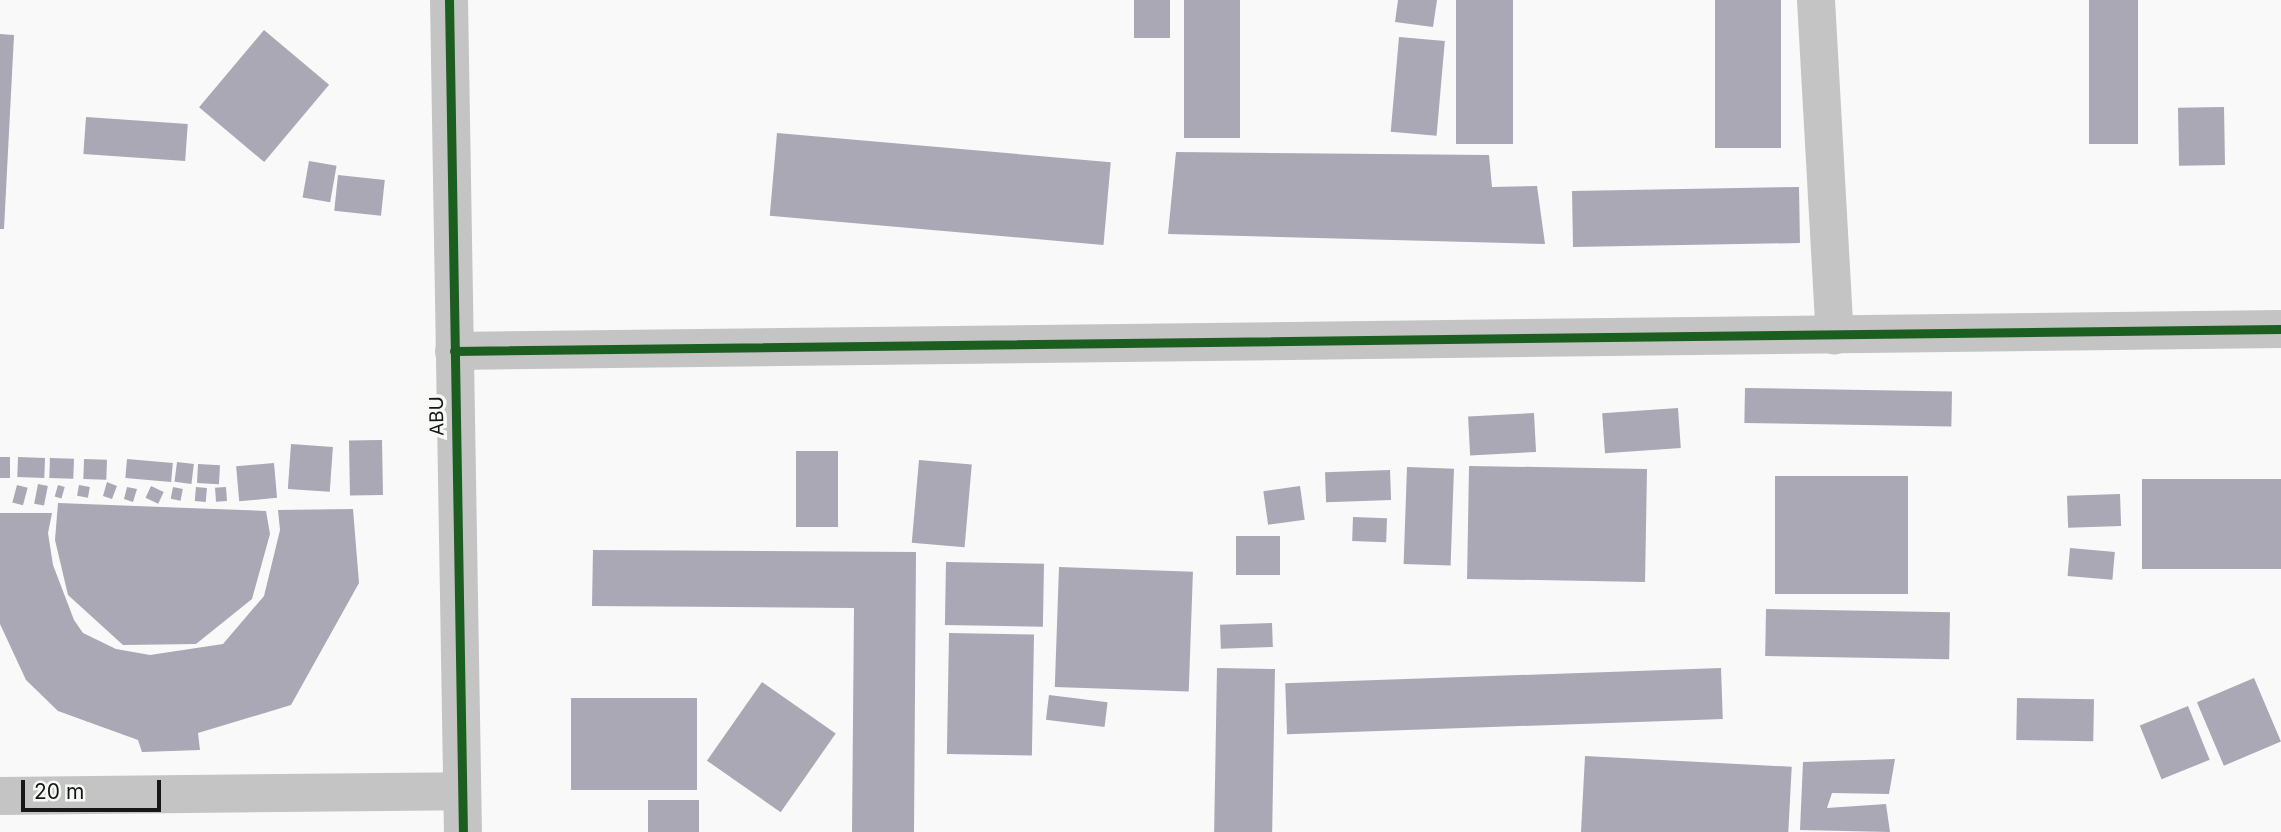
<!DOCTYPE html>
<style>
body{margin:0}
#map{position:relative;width:2281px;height:832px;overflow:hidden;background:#f8f9f8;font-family:Inter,sans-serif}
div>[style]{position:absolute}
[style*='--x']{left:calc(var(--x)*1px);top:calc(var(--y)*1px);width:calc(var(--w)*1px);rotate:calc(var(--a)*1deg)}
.building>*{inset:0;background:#a9a8b4;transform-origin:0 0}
.minor>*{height:38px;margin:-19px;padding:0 19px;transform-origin:19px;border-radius:19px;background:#c4c4c4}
.cycleway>*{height:9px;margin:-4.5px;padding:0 4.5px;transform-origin:4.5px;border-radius:4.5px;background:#1b5e20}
span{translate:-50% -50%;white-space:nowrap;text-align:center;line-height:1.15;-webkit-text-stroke:7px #f7faf7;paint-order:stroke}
.street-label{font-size:19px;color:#161716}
.scale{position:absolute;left:21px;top:780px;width:140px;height:32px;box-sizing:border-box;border:4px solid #161716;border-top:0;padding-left:9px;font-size:21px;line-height:24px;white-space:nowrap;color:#161716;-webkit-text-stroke:5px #f7faf7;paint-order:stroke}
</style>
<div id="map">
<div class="building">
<div style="left:1134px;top:0;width:36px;height:38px"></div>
<div style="left:1184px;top:0;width:56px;height:138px"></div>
<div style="clip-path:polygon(1398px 0,1437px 0,1433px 27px,1395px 22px)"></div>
<div style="left:1456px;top:0;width:57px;height:144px"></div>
<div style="left:1715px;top:0;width:66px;height:148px"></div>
<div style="left:2089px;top:0;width:49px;height:144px"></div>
<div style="left:264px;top:30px;width:85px;height:101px;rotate:40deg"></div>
<div style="clip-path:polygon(0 34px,14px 35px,4px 229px,0 229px)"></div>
<div style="left:1399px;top:37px;width:46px;height:95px;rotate:5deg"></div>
<div style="left:2224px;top:107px;width:58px;height:46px;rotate:89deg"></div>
<div style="left:86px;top:117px;width:102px;height:37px;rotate:4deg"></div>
<div style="left:777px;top:133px;width:335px;height:83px;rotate:5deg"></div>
<div style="clip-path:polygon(1176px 152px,1489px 155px,1492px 187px,1537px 186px,1545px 244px,1168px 234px)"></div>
<div style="left:309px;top:161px;width:28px;height:37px;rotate:10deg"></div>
<div style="left:338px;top:175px;width:47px;height:36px;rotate:6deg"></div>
<div style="left:1799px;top:187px;width:56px;height:227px;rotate:89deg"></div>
<div style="left:1745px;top:388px;width:207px;height:35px;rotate:1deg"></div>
<div style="left:1678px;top:408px;width:40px;height:76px;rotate:86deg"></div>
<div style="left:1534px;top:413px;width:39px;height:66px;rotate:87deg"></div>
<div style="left:382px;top:440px;width:55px;height:33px;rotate:89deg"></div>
<div style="left:291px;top:444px;width:42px;height:45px;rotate:4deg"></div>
<div style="left:796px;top:451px;width:42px;height:76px"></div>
<div style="left:0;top:457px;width:10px;height:21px"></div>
<div style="left:18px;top:457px;width:27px;height:20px;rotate:2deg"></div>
<div style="left:50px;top:458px;width:24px;height:20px;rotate:2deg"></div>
<div style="left:84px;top:459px;width:23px;height:20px;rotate:2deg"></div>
<div style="left:127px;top:459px;width:46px;height:19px;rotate:5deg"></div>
<div style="left:919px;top:460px;width:53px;height:83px;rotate:5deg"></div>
<div style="left:177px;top:462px;width:17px;height:20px;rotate:7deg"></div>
<div style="left:274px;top:463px;width:35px;height:38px;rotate:85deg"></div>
<div style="left:198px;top:464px;width:22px;height:19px;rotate:3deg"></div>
<div style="left:1407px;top:467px;width:47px;height:97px;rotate:2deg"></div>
<div style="left:1647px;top:469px;width:113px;height:178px;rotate:91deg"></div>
<div style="left:1390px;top:470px;width:30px;height:65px;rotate:88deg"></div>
<div style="left:1775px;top:476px;width:133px;height:118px"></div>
<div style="left:2281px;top:479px;width:90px;height:139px;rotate:90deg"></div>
<div style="clip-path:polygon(107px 482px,117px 486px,112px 499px,103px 496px)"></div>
<div style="left:38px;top:484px;width:10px;height:20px;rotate:11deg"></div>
<div style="left:17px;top:485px;width:11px;height:18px;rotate:15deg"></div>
<div style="left:58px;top:485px;width:7px;height:12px;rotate:16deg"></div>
<div style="left:79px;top:485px;width:11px;height:11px;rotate:10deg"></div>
<div style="left:151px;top:486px;width:14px;height:13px;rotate:25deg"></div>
<div style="left:1300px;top:486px;width:34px;height:37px;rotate:82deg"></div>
<div style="clip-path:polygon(127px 487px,137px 489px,133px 502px,124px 499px)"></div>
<div style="left:173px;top:487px;width:10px;height:12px;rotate:11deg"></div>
<div style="left:196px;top:487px;width:11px;height:14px;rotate:5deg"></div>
<div style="left:226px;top:487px;width:14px;height:11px;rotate:86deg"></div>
<div style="left:2120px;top:494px;width:32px;height:53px;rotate:88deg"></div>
<div style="clip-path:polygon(58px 503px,266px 511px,270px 534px,252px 599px,196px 644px,123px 645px,68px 595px,55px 540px)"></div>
<div style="clip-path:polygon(353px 509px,359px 583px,291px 705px,198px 733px,200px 750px,142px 752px,138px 740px,58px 711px,26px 680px,0 624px,0 513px,52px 513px,48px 533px,53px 565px,74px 620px,83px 633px,116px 649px,150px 655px,223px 644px,264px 596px,280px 530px,278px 510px)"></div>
<div style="left:1353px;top:517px;width:34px;height:24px;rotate:2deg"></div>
<div style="left:1280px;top:536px;width:39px;height:44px;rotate:90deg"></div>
<div style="left:2070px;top:548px;width:45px;height:28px;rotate:5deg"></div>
<div style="clip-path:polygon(593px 550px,916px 552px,914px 832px,852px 832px,854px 608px,592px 606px)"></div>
<div style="left:946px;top:562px;width:98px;height:63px;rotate:1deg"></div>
<div style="left:1059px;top:567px;width:134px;height:120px;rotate:2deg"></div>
<div style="left:1766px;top:609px;width:184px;height:47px;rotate:1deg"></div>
<div style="left:1272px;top:623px;width:24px;height:52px;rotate:88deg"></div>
<div style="left:949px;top:633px;width:85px;height:121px;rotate:1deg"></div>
<div style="left:1217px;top:668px;width:58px;height:164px;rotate:1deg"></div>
<div style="left:1721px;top:668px;width:51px;height:436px;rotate:88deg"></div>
<div style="left:2254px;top:678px;width:69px;height:62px;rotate:67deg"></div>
<div style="left:762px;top:682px;width:90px;height:96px;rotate:35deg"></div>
<div style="left:1049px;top:695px;width:59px;height:25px;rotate:7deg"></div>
<div style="left:571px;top:698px;width:126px;height:92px"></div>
<div style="left:2017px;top:698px;width:77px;height:42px;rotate:1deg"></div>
<div style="left:2188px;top:706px;width:58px;height:52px;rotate:68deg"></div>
<div style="left:1585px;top:756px;width:207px;height:76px;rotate:3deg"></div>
<div style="clip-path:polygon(1895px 759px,1889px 794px,1832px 793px,1827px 808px,1886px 804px,1890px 832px,1800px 830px,1803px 762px)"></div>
<div style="left:699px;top:800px;width:32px;height:51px;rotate:90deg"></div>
</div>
<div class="minor">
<div style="--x:449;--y:0;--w:832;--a:89.04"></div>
<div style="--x:1816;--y:0;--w:336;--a:86.8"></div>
<div style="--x:454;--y:351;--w:1827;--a:-0.69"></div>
<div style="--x:0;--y:796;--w:462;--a:-0.6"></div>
</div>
<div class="cycleway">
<div style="--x:449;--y:0;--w:832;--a:89.04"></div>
<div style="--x:454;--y:351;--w:1827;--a:-0.69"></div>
</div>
<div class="street-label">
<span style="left:437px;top:416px;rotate:-91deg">ABU</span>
</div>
<div class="scale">20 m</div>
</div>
